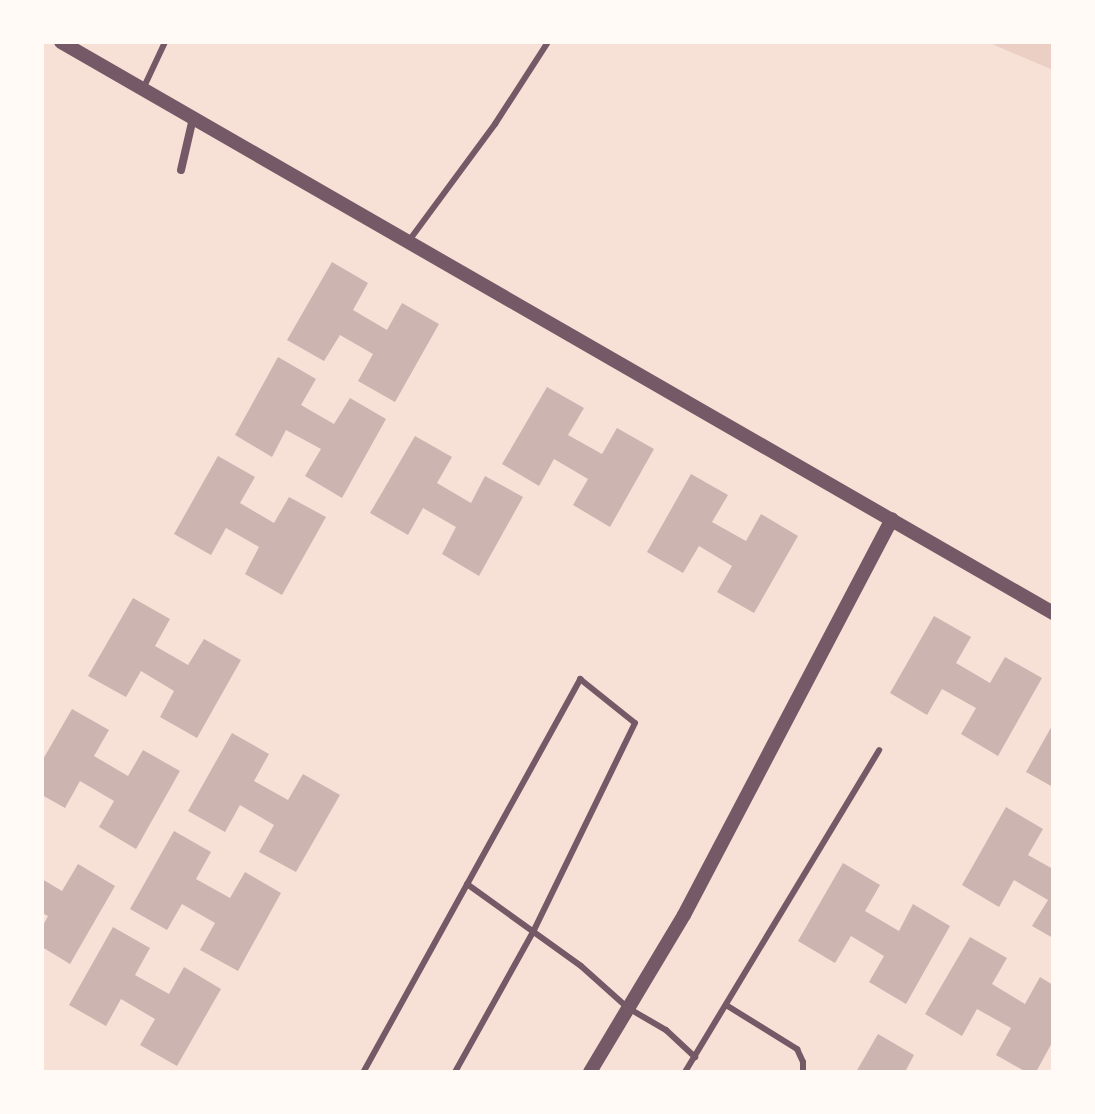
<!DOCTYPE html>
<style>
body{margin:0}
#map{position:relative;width:1095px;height:1114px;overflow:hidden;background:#f7e1d7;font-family:Karla,sans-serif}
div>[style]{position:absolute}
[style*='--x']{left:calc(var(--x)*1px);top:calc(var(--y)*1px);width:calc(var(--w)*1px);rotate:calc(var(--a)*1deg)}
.green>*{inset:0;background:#ebcfc5}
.building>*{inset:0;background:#ccb4b1}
.service>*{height:6px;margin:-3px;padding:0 3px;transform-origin:3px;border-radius:3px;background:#755966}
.minor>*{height:8px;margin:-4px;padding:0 4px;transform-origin:4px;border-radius:4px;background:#755966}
.tertiary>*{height:14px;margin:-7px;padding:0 7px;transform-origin:7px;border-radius:7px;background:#755966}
span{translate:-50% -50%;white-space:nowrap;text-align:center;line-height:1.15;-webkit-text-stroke:6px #fffaf5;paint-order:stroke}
.frame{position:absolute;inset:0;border:44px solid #fffaf5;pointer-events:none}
</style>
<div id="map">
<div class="green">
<div style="clip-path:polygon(987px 42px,1053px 42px,1053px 70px)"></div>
</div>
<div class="building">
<div style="clip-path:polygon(332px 262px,368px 283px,353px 310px,387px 330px,402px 303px,439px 324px,395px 402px,358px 381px,373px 354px,340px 335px,324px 361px,287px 340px)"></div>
<div style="clip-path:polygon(278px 357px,316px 379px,301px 405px,334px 424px,350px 398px,386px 419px,342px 498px,305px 476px,321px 449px,286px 430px,272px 457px,235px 435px)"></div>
<div style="clip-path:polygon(547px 387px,584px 408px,568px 435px,602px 454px,617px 428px,654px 449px,610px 527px,573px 505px,588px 479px,554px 459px,539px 486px,502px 464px)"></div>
<div style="clip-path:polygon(415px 436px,452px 457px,437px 483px,471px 503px,485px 476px,523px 497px,479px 576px,442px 554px,456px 527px,423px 508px,408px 535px,370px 513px)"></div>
<div style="clip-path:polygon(218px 456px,255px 477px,240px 503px,274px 523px,289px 497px,326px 517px,282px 595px,245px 574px,259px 547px,226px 528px,211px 555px,174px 534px)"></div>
<div style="clip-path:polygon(691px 474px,728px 495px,712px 522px,746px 541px,761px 514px,798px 536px,754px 613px,717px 592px,732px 566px,699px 546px,683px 573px,647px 552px)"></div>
<div style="clip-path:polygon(133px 598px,170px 619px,155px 646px,188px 665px,204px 639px,241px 660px,197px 738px,160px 717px,174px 691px,141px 671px,126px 697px,88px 676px)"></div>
<div style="clip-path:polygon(934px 616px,971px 637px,956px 663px,990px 683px,1005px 657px,1042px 678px,998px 756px,961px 734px,976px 708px,942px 689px,927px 715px,890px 693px)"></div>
<div style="clip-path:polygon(72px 709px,109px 730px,94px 756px,128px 776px,143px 750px,180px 771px,136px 849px,99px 827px,114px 801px,80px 781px,65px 808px,42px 795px,42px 761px)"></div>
<div style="clip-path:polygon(1053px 724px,1053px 787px,1026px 772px)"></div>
<div style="clip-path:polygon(232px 733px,269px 754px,254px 781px,288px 800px,303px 774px,340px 795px,296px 872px,259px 852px,274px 825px,240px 805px,225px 832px,188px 811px)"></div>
<div style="clip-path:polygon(1006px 807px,1043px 829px,1028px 855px,1053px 869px,1053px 938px,1032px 926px,1048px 900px,1014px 880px,999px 907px,962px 885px)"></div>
<div style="clip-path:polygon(174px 831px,211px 852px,196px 879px,230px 898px,245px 872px,281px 893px,238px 971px,200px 950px,215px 923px,182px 904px,167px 930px,130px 909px)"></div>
<div style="clip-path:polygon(843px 863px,880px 885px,865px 911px,899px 931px,913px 904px,950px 926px,906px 1004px,869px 982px,884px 956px,851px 936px,835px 963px,798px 941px)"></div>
<div style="clip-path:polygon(78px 864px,115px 886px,70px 964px,42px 947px,42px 927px,48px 916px,42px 913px,42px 879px,62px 891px)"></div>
<div style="clip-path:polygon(113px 927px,150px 948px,135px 975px,169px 994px,184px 967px,221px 989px,177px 1066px,140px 1045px,155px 1019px,121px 999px,106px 1026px,69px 1005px)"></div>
<div style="clip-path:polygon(970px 937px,1007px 958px,992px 984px,1025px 1004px,1040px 977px,1053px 985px,1053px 1041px,1036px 1072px,1026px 1072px,996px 1055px,1011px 1028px,977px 1009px,962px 1036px,925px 1014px)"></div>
<div style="clip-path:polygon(878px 1034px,914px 1055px,905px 1072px,856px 1072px)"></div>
</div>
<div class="service">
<div style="--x:143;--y:89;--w:52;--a:-64.9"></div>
<div style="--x:408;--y:242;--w:147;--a:-53.6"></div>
<div style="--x:495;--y:124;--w:98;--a:-57.1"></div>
<div style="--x:467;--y:884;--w:140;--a:35.7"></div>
<div style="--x:581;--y:966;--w:63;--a:41.8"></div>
<div style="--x:628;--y:1008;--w:44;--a:30.1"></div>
<div style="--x:666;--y:1030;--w:40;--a:43"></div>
<div style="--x:726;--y:1005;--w:84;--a:31.8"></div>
<div style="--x:797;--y:1049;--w:14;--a:65"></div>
<div style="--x:803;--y:1062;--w:10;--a:90"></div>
<div style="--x:364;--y:1071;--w:448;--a:-61.1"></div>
<div style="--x:580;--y:679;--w:70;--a:38.7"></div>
<div style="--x:635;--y:723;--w:233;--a:116"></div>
<div style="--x:533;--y:932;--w:160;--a:119.1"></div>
<div style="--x:685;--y:1072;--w:376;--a:-58.9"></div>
</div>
<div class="minor">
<div style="--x:181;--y:170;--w:53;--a:-77"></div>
</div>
<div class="tertiary">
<div style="--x:61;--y:42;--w:1145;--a:29.92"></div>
<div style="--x:590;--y:1072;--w:183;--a:-59.1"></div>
<div style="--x:684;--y:915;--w:447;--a:-62.3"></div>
</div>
<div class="frame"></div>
</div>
